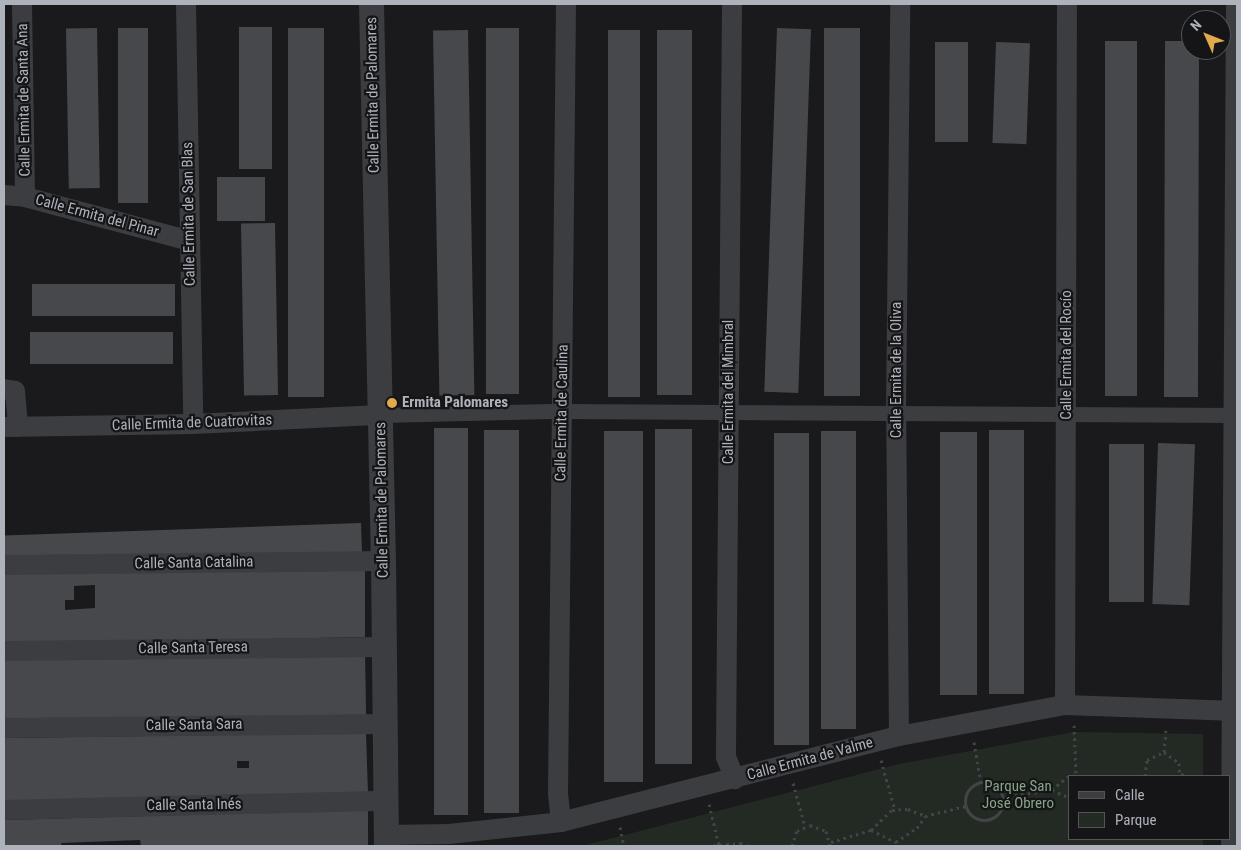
<!DOCTYPE html>
<meta charset="utf-8">
<style>
body{margin:0}
#map{position:relative;width:1241px;height:850px;overflow:hidden;background:#1a1a1c;font-family:"Roboto Condensed",sans-serif}
div>[style]{position:absolute}
[style*='--x']{left:calc(var(--x)*1px);top:calc(var(--y)*1px);width:calc(var(--w)*1px);rotate:calc(var(--a)*1deg)}
.green>*{inset:0;background:#222a23}
.building>*{inset:0;background:#47484c;transform-origin:0 0}
.path>*{height:3px;margin-top:-1.5px;transform-origin:0;background:repeating-linear-gradient(90deg,#424448 0 2.5px,transparent 0 6.5px)}
.path>.ring{margin:-1.5px;padding:0;box-sizing:content-box;background:none;border:3px solid #424448;border-radius:50%}
.pedestrian>*{height:15px;margin:-7.5px;padding:0 7.5px;transform-origin:7.5px;border-radius:7.5px;background:#3b3d41}
.minor>*{height:20px;margin:-10px;padding:0 10px;transform-origin:10px;border-radius:10px;background:#3b3d41}
.tertiary>*{height:25px;margin:-12.5px;padding:0 12.5px;transform-origin:12.5px;border-radius:12.5px;background:#3b3d41}
.dots>*{width:14px;height:14px;translate:-50% -50%;box-sizing:border-box;border:2px solid #151517;border-radius:50%}
span{translate:-50% -50%;white-space:nowrap;text-align:center;line-height:1.15;-webkit-text-stroke:4.5px #151517;paint-order:stroke}
.street-label{font-size:15px;color:#aeb2ba}
.poi-label{font-size:15px;color:#aeb2ba;font-weight:700}
.left{translate:0 -50%;text-align:left}
.park-label{font-size:15px;color:#87a487}
.frame{position:absolute;inset:0;border:5px solid #aeb2ba;pointer-events:none}
.legend{position:absolute;left:1068px;top:775px;width:162px;height:65px;box-sizing:border-box;background:#151517;border:1px solid #525458;margin:0;padding:6px 9px;list-style:none;font-size:15px;color:#aeb2ba}
.legend li{display:flex;align-items:center;gap:10px;height:25px}
.legend b{width:25px;border:1px solid #525458}
.north{position:absolute;left:1181px;top:10px;width:50px;height:50px;box-sizing:border-box;background:#151517;border:1px solid #525458;border-radius:50%;rotate:314deg;font-size:14px;font-weight:700;line-height:20px;text-align:center;color:#aeb2ba}
.north::after{content:'';display:block;margin:auto;width:18px;height:22px;background:#e3aa4b;clip-path:polygon(50% 0,100% 100%,50% 72%,0 100%)}
</style>
<div id="map">
<div class="green">
<div style="clip-path:polygon(1074px 732px,1203px 734px,1203px 776px,1070px 776px,1070px 839px,1203px 839px,1203px 846px,582px 846px,899px 764px)"></div>
</div>
<div class="building">
<div style="left:272px;top:27px;width:142px;height:33px;rotate:90deg"></div>
<div style="left:97px;top:28px;width:160px;height:31px;rotate:89deg"></div>
<div style="left:118px;top:28px;width:30px;height:175px"></div>
<div style="left:288px;top:28px;width:36px;height:369px"></div>
<div style="left:486px;top:28px;width:33px;height:366px"></div>
<div style="left:777px;top:28px;width:34px;height:364px;rotate:2deg"></div>
<div style="left:824px;top:28px;width:36px;height:368px"></div>
<div style="left:468px;top:30px;width:365px;height:35px;rotate:89deg"></div>
<div style="left:608px;top:30px;width:32px;height:367px"></div>
<div style="left:657px;top:30px;width:35px;height:365px"></div>
<div style="left:1105px;top:41px;width:32px;height:355px"></div>
<div style="clip-path:polygon(1165px 41px,1191px 41px,1191px 50px,1199px 50px,1198px 397px,1164px 397px)"></div>
<div style="left:935px;top:42px;width:33px;height:100px"></div>
<div style="left:996px;top:42px;width:34px;height:101px;rotate:2deg"></div>
<div style="left:217px;top:177px;width:48px;height:44px"></div>
<div style="left:275px;top:223px;width:172px;height:34px;rotate:89deg"></div>
<div style="left:32px;top:284px;width:143px;height:32px"></div>
<div style="left:30px;top:332px;width:143px;height:32px"></div>
<div style="left:434px;top:428px;width:34px;height:387px"></div>
<div style="left:655px;top:429px;width:37px;height:335px"></div>
<div style="left:484px;top:430px;width:35px;height:383px"></div>
<div style="left:989px;top:430px;width:35px;height:264px"></div>
<div style="left:604px;top:431px;width:39px;height:351px"></div>
<div style="left:821px;top:431px;width:35px;height:298px"></div>
<div style="left:940px;top:432px;width:37px;height:263px"></div>
<div style="left:774px;top:433px;width:35px;height:312px"></div>
<div style="left:1158px;top:443px;width:37px;height:161px;rotate:2deg"></div>
<div style="left:1109px;top:444px;width:35px;height:158px"></div>
<div style="left:361px;top:523px;width:31px;height:357px;rotate:88deg"></div>
<div style="clip-path:polygon(evenodd,365px 570px,365px 637px,4px 644px,4px 574px,365px 570px,95px 585px,95px 608px,65px 610px,65px 600px,74px 600px,74px 586px,95px 585px)"></div>
<div style="left:365px;top:652px;width:67px;height:361px;rotate:89deg"></div>
<div style="clip-path:polygon(evenodd,366px 733px,368px 794px,4px 803px,4px 738px,366px 733px,237px 761px,249px 761px,249px 768px,237px 768px,237px 761px)"></div>
<div style="clip-path:polygon(368px 810px,368px 846px,141px 846px,140px 840px,61px 843px,62px 846px,4px 846px,4px 820px)"></div>
</div>
<div class="path">
<div style="--x:1074;--y:725;--w:49;--a:87.7"></div>
<div style="--x:974;--y:742;--w:43;--a:80.5"></div>
<div style="--x:1164;--y:752;--w:25;--a:-85"></div>
<div style="--x:881;--y:760;--w:52;--a:74.4"></div>
<div style="--x:1181;--y:774;--w:6;--a:18"></div>
<div style="--x:1145;--y:776;--w:16;--a:-83"></div>
<div style="--x:1147;--y:760;--w:19;--a:-25"></div>
<div style="--x:1164;--y:752;--w:19;--a:36"></div>
<div style="--x:1179;--y:763;--w:13;--a:86"></div>
<div class="ring" style="left:965px;top:782px;width:35px;height:35px"></div>
<div style="--x:793;--y:783;--w:45;--a:74.4"></div>
<div style="--x:1052;--y:790;--w:20;--a:24"></div>
<div style="--x:1002;--y:797;--w:50;--a:-8"></div>
<div style="--x:1052;--y:790;--w:21;--a:-41"></div>
<div style="--x:1068;--y:776;--w:21;--a:0"></div>
<div style="--x:709;--y:804;--w:42;--a:76.3"></div>
<div style="--x:620;--y:827;--w:19;--a:78"></div>
<div style="--x:871;--y:830;--w:28;--a:26"></div>
<div style="--x:896;--y:842;--w:25;--a:-34"></div>
<div style="--x:917;--y:828;--w:14;--a:-56"></div>
<div style="--x:831;--y:842;--w:42;--a:-16.7"></div>
<div style="--x:871;--y:830;--w:29;--a:-44"></div>
<div style="--x:892;--y:810;--w:16;--a:-4"></div>
<div style="--x:908;--y:809;--w:18;--a:22"></div>
<div style="--x:925;--y:816;--w:42;--a:-13.7"></div>
<div style="--x:707;--y:846;--w:33;--a:-5"></div>
<div style="--x:740;--y:843;--w:9;--a:18"></div>
<div style="--x:792;--y:846;--w:16;--a:-72"></div>
<div style="--x:797;--y:831;--w:14;--a:-25"></div>
<div style="--x:810;--y:825;--w:17;--a:21"></div>
<div style="--x:826;--y:831;--w:16;--a:75"></div>
</div>
<div class="pedestrian">
<div style="--x:380;--y:415;--w:182;--a:-1.3"></div>
<div style="--x:562;--y:411;--w:675;--a:0.34"></div>
</div>
<div class="minor">
<div style="--x:22;--y:4;--w:193;--a:89.1"></div>
<div style="--x:186;--y:4;--w:420;--a:89"></div>
<div style="--x:732;--y:4;--w:753;--a:90.46"></div>
<div style="--x:726;--y:757;--w:24;--a:68"></div>
<div style="--x:4;--y:195;--w:21;--a:5"></div>
<div style="--x:25;--y:197;--w:171;--a:14.9"></div>
<div style="--x:4;--y:389;--w:11;--a:10"></div>
<div style="--x:15;--y:391;--w:36;--a:85"></div>
<div style="--x:4;--y:427;--w:189;--a:-0.9"></div>
<div style="--x:193;--y:424;--w:187;--a:-2.8"></div>
<div style="--x:4;--y:565;--w:379;--a:-0.6"></div>
<div style="--x:4;--y:651;--w:379;--a:-0.6"></div>
<div style="--x:1065;--y:705;--w:701;--a:-89.84"></div>
<div style="--x:4;--y:728;--w:380;--a:-0.6"></div>
<div style="--x:899;--y:736;--w:323;--a:-90.5"></div>
<div style="--x:896;--y:413;--w:409;--a:-89.4"></div>
<div style="--x:4;--y:810;--w:381;--a:-1.4"></div>
<div style="--x:561;--y:822;--w:28;--a:-96"></div>
<div style="--x:558;--y:794;--w:790;--a:-89.42"></div>
<div style="--x:386;--y:835;--w:63;--a:-0.9"></div>
<div style="--x:449;--y:834;--w:113;--a:-6.1"></div>
<div style="--x:561;--y:822;--w:349;--a:-14.3"></div>
<div style="--x:899;--y:736;--w:169;--a:-10.6"></div>
<div style="--x:1065;--y:705;--w:172;--a:2"></div>
<div style="--x:1231;--y:846;--w:842;--a:-89.66"></div>
</div>
<div class="tertiary">
<div style="--x:371;--y:4;--w:557;--a:88.77"></div>
<div style="--x:383;--y:561;--w:285;--a:89.4"></div>
</div>
<div class="dots">
<div style="left:392px;top:403px;background:#e3aa4b"></div>
</div>
<div class="street-label">
<span style="left:373px;top:95px;rotate:-91deg">Calle Ermita de Palomares</span>
<span style="left:24px;top:100px;rotate:-91deg">Calle Ermita de Santa Ana</span>
<span style="left:189px;top:214px;rotate:-91deg">Calle Ermita de San Blas</span>
<span style="left:97px;top:216px;rotate:15deg">Calle Ermita del Pinar</span>
<span style="left:1067px;top:355px;rotate:-90deg">Calle Ermita del Rocío</span>
<span style="left:897px;top:370px;rotate:-90deg">Calle Ermita de la Oliva</span>
<span style="left:729px;top:392px;rotate:-90deg">Calle Ermita del Mimbral</span>
<span style="left:562px;top:413px;rotate:-89deg">Calle Ermita de Caulina</span>
<span style="left:192px;top:423px;rotate:-2deg">Calle Ermita de Cuatrovitas</span>
<span style="left:382px;top:500px;rotate:-91deg">Calle Ermita de Palomares</span>
<span style="left:194px;top:563px;rotate:-1deg">Calle Santa Catalina</span>
<span style="left:193px;top:648px;rotate:-1deg">Calle Santa Teresa</span>
<span style="left:194px;top:725px;rotate:-1deg">Calle Santa Sara</span>
<span style="left:810px;top:759px;rotate:-15deg">Calle Ermita de Valme</span>
<span style="left:194px;top:805px;rotate:-1deg">Calle Santa Inés</span>
</div>
<div class="poi-label">
<span class="left" style="left:402px;top:403px">Ermita Palomares</span>
</div>
<div class="park-label">
<span style="left:1018px;top:795px">Parque San<br>José Obrero</span>
</div>
<div class="frame"></div>
<ul class="legend">
<li><b style="height:6px;background:#3b3d41"></b>Calle</li>
<li><b style="height:14px;background:#222a23"></b>Parque</li>
</ul>
<div class="north">N</div>
</div>
